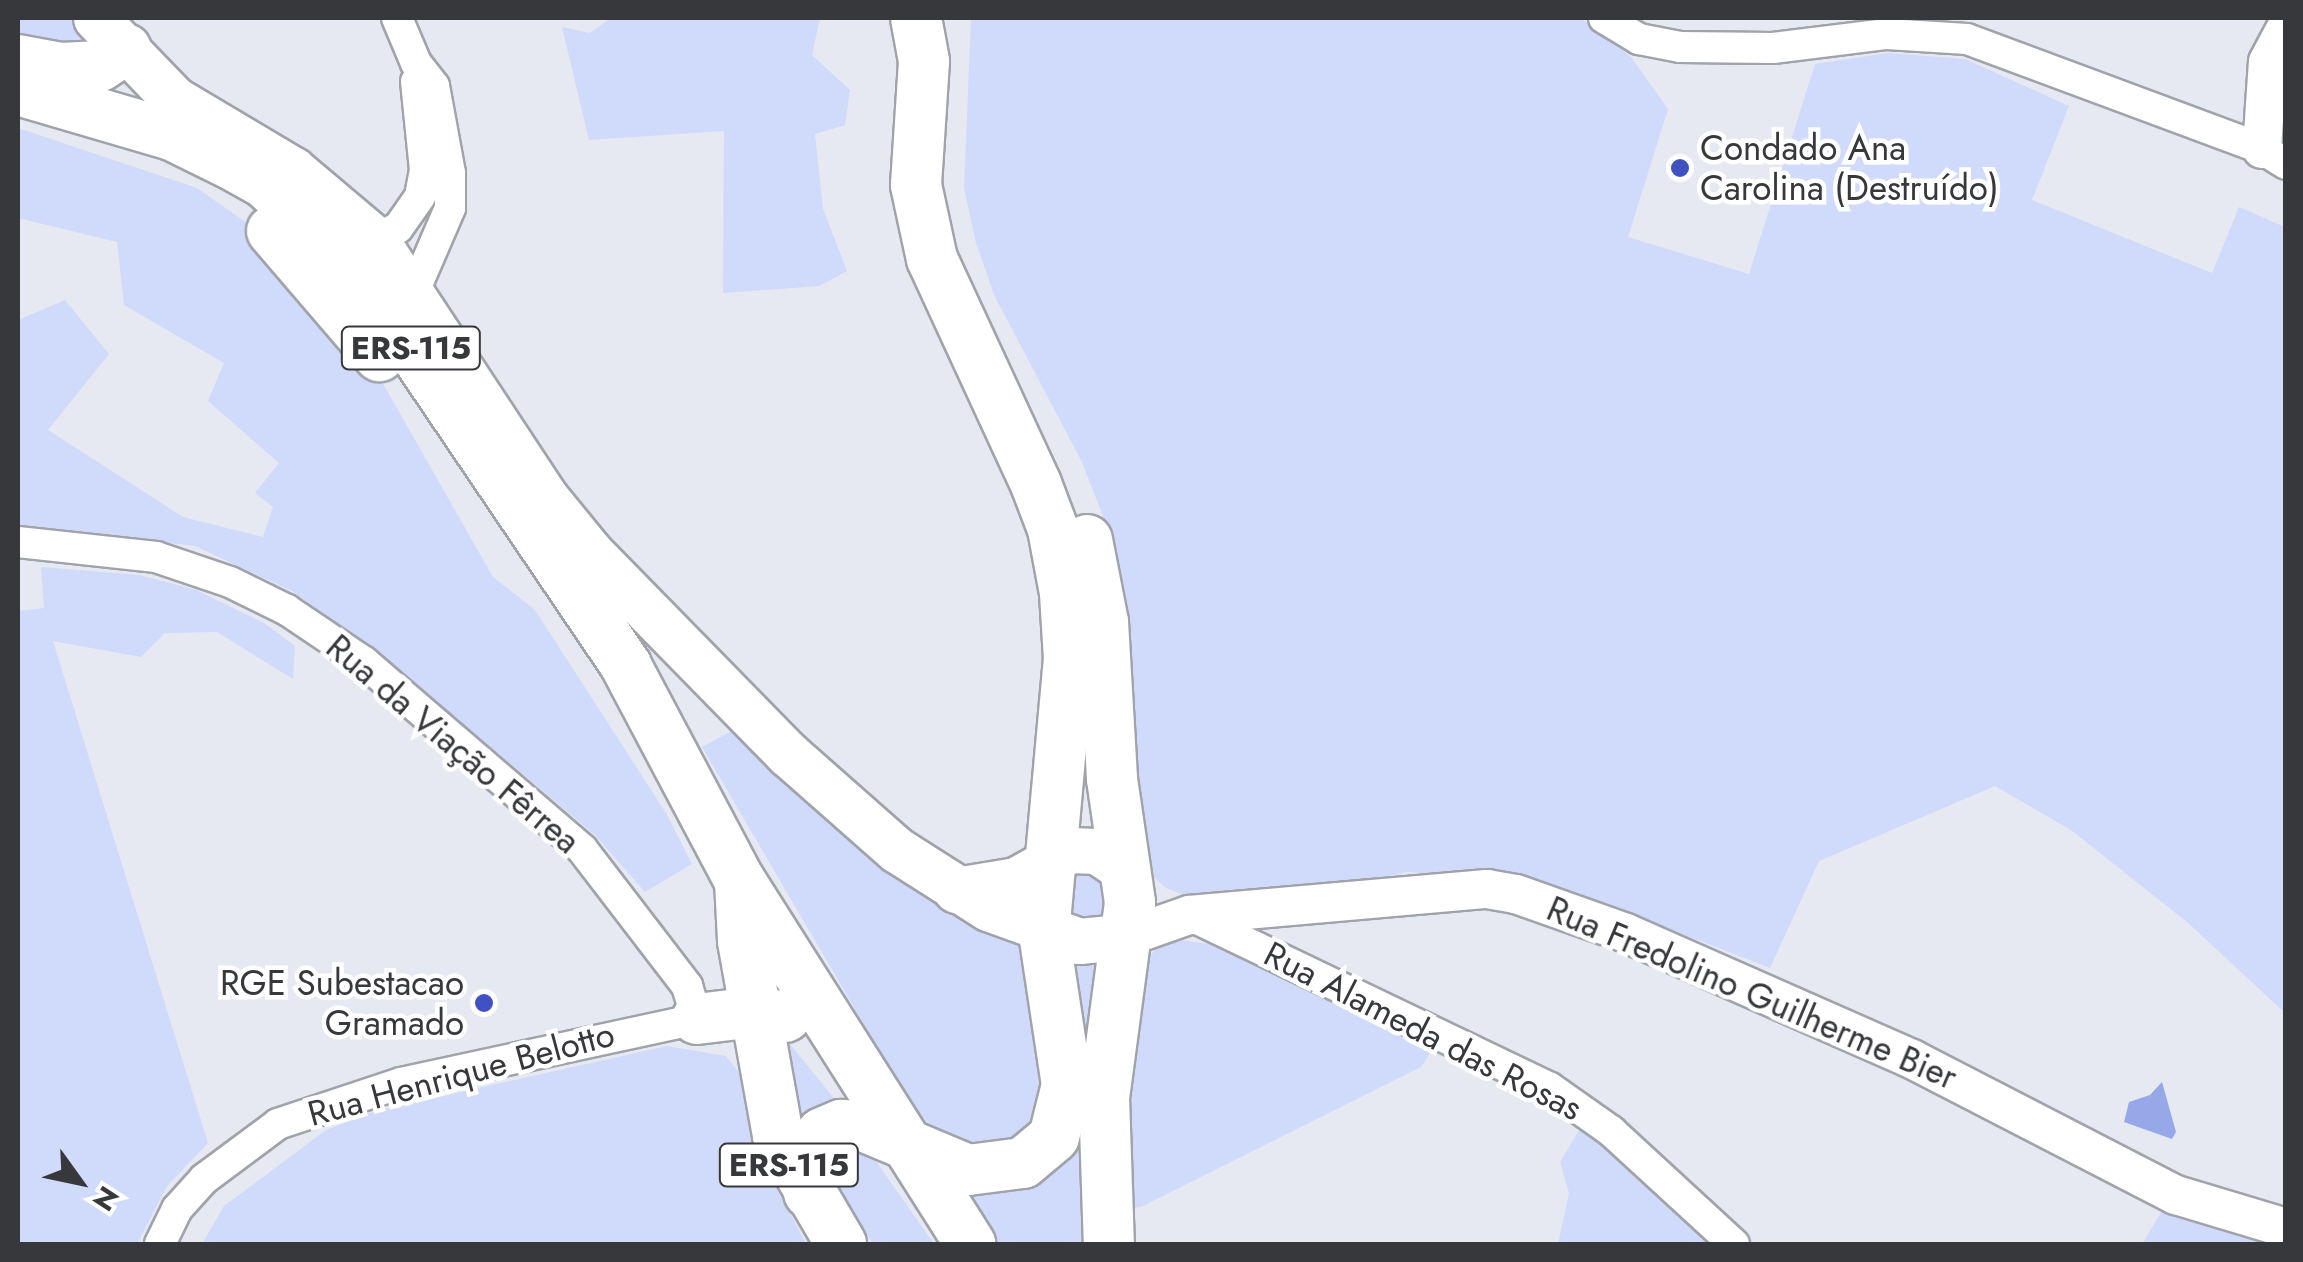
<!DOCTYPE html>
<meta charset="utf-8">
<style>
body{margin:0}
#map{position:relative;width:2303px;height:1262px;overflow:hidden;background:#e6e9f1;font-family:Jost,sans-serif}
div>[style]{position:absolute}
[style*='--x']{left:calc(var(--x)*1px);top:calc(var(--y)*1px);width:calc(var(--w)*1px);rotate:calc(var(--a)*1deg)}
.green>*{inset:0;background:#d0dafb}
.water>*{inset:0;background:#96a8e7}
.roads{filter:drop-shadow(2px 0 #a0a3aa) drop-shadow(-2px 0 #a0a3aa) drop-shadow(0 2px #a0a3aa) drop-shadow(0 -2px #a0a3aa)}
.minor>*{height:30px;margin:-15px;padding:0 15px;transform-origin:15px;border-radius:15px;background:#fff}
.tertiary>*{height:38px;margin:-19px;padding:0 19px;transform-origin:19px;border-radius:19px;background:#fff}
.secondary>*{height:45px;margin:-22.5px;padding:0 22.5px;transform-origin:22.5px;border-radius:22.5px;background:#fff}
.primary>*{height:50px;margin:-25px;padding:0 25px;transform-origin:25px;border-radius:25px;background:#fff}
.dots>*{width:28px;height:28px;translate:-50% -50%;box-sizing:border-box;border:5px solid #fff;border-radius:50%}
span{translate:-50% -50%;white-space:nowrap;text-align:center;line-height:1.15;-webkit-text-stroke:9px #fff;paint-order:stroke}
.shield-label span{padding:2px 8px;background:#fff;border:2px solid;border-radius:8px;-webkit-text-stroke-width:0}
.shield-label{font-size:32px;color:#37383b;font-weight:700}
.poi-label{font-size:35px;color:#37383b}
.left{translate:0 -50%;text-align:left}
.right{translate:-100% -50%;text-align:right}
.street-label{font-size:35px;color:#37383b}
.frame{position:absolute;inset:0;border:20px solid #37383b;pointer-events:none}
.north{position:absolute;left:30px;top:1132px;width:100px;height:100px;-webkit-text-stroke:8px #fff;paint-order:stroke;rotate:123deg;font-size:28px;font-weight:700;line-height:40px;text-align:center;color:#37383b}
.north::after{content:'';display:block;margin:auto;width:35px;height:45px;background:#37383b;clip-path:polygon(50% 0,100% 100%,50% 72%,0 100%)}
</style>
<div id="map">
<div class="green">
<div style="clip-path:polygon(18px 18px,84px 18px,98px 45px,18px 42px)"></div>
<div style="clip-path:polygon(611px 18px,820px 18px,812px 55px,850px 90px,845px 125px,815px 134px,823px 209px,847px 271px,819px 286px,723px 293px,724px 131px,589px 140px,562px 27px,590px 33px)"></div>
<div style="clip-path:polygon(971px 18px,1581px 18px,1631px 57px,1668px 109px,1628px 237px,1749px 274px,1815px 64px,1888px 53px,1965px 59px,2069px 106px,2032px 200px,2212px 273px,2239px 207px,2285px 227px,2285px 1013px,2187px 922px,2071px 830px,1995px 786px,1819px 861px,1770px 968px,1561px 887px,1514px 878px,1407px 872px,1312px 894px,1195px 899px,1166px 888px,1142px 867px,1108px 529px,1082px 462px,995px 297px,976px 243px,964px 188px)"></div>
<div style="clip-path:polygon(18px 128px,197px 188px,274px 242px,365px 352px,493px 577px,535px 610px,666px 813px,692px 864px,645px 892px,594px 834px,374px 649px,292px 591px,195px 546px,18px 526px,18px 320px,65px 300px,109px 354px,48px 430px,183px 517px,263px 537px,273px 507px,255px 493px,279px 463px,208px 401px,224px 363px,124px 305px,117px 242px,18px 218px)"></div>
<div style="clip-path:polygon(41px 567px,139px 575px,196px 590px,264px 623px,295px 646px,293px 679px,217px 632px,165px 633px,141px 657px,53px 641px,208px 1143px,167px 1186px,137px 1244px,18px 1244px,18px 611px,44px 608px)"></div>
<div style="clip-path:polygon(737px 728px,914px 887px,1026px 946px,1047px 1059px,1036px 1130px,991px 1155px,935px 1131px,911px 1105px,702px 747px)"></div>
<div style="clip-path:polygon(1071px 870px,1100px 871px,1112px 905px,1101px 920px,1067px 919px)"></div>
<div style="clip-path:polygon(1163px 938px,1217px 945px,1433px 1049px,1421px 1067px,1141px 1207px,1121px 1210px,1119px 1168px,1144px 965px)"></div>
<div style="clip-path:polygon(1111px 952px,1084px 1244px,993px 1244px,954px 1191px,990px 1194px,1032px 1183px,1066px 953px)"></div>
<div style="clip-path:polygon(782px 1034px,836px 1101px,793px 1135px)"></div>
<div style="clip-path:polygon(667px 1046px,726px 1056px,740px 1074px,764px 1162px,806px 1244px,202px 1244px,224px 1206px,326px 1130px,375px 1111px)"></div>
<div style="clip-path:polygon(1583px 1124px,1722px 1244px,1558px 1244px,1569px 1193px,1560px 1162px)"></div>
<div style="clip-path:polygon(846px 1145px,871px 1154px,934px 1244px,873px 1244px,831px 1184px,830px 1155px)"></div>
<div style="clip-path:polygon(2166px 1204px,2223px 1230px,2282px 1244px,2142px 1244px)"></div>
</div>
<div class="water">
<div style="clip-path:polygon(2162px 1082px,2176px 1132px,2172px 1139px,2124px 1122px,2129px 1102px,2150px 1095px)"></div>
</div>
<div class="roads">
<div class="minor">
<div style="--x:397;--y:18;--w:49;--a:67.1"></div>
<div style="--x:416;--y:63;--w:29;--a:52"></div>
<div style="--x:434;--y:86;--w:88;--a:79.6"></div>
<div style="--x:450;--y:173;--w:35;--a:90"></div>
<div style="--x:450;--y:208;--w:94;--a:113.3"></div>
<div style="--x:1604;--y:18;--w:41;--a:31"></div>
<div style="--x:1639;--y:39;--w:42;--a:11"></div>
<div style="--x:1680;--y:47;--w:93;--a:0.6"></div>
<div style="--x:1773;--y:48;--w:115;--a:-7"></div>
<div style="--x:1887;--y:34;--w:80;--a:3.6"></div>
<div style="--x:1967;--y:39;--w:315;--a:20.4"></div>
<div style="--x:2262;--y:149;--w:28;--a:32"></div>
<div style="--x:375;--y:239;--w:25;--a:-26"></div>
<div style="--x:398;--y:228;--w:39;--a:-55"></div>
<div style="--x:420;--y:196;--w:26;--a:-79"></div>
<div style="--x:425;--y:170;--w:89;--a:-95.8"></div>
<div style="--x:18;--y:542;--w:139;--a:6.2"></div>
<div style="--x:156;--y:557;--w:78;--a:18.7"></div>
<div style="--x:230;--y:582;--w:64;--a:26.2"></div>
<div style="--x:287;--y:610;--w:93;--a:34"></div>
<div style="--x:364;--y:662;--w:287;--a:40.6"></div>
<div style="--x:582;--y:849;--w:173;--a:52.5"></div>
<div style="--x:687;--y:986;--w:34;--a:73"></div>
<div style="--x:697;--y:1019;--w:303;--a:167.8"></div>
<div style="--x:401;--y:1083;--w:130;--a:161.6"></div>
<div style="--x:278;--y:1124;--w:92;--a:143.4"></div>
<div style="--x:204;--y:1179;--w:40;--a:132"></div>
<div style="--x:177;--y:1209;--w:39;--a:116"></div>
<div style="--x:1189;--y:915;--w:400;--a:25.6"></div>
<div style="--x:1550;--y:1088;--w:75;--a:35.2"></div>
<div style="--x:1611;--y:1131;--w:167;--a:42.6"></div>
</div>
<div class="tertiary">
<div style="--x:2262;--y:149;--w:87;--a:-86.1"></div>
<div style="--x:2268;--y:62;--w:38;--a:-62"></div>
<div style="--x:1129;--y:936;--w:64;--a:-19.3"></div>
<div style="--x:1189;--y:915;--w:299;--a:-5"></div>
<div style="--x:1487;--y:889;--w:29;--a:10"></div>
<div style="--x:1516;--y:894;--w:117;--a:19.5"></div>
<div style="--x:1626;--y:933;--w:313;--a:23.8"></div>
<div style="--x:1912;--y:1059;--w:297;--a:27.3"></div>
<div style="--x:2176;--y:1195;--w:115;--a:16.7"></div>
</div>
<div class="secondary">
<div style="--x:96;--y:18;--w:112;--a:46.1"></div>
<div style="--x:174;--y:99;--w:139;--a:30.8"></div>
<div style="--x:293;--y:170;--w:107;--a:40.1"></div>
<div style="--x:375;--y:239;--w:309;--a:56.6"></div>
<div style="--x:545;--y:497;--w:71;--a:50.7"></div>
<div style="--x:590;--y:552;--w:283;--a:45.6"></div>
<div style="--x:788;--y:754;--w:145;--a:41.4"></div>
<div style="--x:897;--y:850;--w:108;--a:32.5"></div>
<div style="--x:988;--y:908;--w:97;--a:19.9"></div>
<div style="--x:1079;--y:941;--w:50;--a:-5.7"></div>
<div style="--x:956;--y:890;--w:61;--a:-9.5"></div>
<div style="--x:1016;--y:880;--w:62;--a:-29.1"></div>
<div style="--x:1070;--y:850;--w:27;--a:2"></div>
<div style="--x:1097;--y:851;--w:32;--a:34"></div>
</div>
<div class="primary">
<div style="--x:18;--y:60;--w:44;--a:10.5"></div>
<div style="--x:61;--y:68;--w:39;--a:-3"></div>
<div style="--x:100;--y:66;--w:31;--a:-33"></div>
<div style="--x:18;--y:90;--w:160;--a:16.3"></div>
<div style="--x:172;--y:135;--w:64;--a:26.2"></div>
<div style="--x:229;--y:163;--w:41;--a:29.1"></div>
<div style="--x:265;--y:183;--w:125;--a:42.7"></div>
<div style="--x:357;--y:268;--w:480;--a:55.9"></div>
<div style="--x:626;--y:666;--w:243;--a:62.1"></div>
<div style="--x:740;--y:881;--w:430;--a:57.6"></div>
<div style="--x:272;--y:231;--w:165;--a:49.4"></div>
<div style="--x:1087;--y:540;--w:84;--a:79"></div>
<div style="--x:1103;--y:622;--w:157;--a:86.7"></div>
<div style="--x:1112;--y:779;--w:125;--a:81.7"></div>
<div style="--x:1130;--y:903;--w:196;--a:97.6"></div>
<div style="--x:1104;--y:1097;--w:147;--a:88.1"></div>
<div style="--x:740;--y:881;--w:60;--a:87.1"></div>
<div style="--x:743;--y:941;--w:198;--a:79.8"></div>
<div style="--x:778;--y:1136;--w:125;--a:59.7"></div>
<div style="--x:697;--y:1019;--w:58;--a:-6.9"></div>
<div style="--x:755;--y:1012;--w:31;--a:9"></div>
<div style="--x:809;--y:1193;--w:46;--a:-88.8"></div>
<div style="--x:810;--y:1147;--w:18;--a:-49"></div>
<div style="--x:822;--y:1133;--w:21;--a:-23"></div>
<div style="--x:841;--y:1125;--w:22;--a:3"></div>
<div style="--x:863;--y:1126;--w:114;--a:22.7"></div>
<div style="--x:968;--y:1170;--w:55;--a:-7.3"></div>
<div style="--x:1023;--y:1163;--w:40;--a:-40"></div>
<div style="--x:1054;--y:1137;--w:54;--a:-76"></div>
<div style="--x:1067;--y:1085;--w:154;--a:-98.6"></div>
<div style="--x:1044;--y:933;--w:275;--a:-84.8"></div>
<div style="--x:1069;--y:659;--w:66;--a:-93.5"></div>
<div style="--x:1065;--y:593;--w:65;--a:-100.6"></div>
<div style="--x:1053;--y:529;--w:48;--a:-110.7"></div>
<div style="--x:1036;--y:484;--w:248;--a:-114.8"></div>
<div style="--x:932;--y:259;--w:76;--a:-102.2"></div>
<div style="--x:916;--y:185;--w:124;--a:-86.3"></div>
<div style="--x:924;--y:61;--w:44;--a:-100.5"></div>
</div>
</div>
<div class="dots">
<div style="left:1680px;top:168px;background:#4051c4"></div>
<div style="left:484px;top:1003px;background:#4051c4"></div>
</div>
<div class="shield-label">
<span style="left:411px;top:348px">ERS-115</span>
<span style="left:789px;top:1165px">ERS-115</span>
</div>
<div class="poi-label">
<span class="left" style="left:1700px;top:168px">Condado Ana<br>Carolina (Destruído)</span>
<span class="right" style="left:464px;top:1003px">RGE Subestacao<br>Gramado</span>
</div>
<div class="street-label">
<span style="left:453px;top:744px;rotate:40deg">Rua da Viação Fêrrea</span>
<span style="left:1752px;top:993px;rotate:23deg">Rua Fredolino Guilherme Bier</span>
<span style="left:1423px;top:1031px;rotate:27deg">Rua Alameda das Rosas</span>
<span style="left:461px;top:1074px;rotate:-15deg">Rua Henrique Belotto</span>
</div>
<div class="frame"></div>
<div class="north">N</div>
</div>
